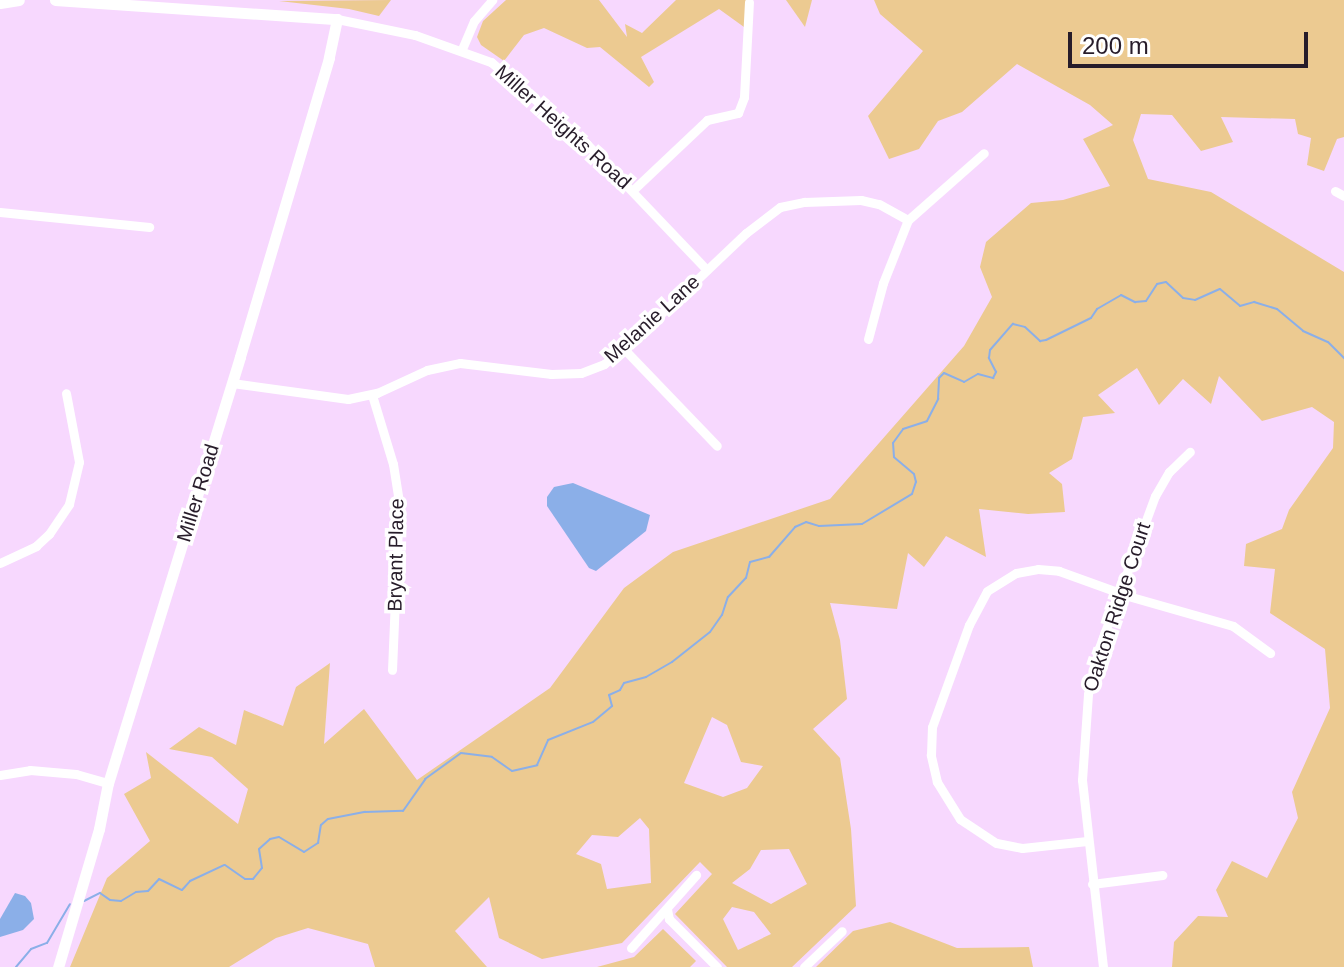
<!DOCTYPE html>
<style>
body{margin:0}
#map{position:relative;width:1344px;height:967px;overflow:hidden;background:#f7d8fe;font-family:Helvetica,sans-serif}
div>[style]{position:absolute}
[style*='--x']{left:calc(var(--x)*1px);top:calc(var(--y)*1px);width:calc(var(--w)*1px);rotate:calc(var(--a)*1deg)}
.green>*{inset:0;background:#ecca91}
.water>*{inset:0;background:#8bafe8}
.stream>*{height:2px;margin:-1px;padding:0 1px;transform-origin:1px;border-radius:1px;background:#8bafe8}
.minor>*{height:9px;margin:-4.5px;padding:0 4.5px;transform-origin:4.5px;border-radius:4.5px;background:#fff}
.tertiary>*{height:11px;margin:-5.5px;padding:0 5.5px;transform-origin:5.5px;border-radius:5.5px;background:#fff}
span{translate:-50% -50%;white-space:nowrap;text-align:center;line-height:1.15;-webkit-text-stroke:7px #fff;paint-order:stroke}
.street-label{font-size:20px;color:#271c2a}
.scale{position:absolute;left:1068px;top:32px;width:240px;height:36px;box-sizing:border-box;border:4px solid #271c2a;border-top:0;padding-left:10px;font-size:24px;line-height:28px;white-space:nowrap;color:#271c2a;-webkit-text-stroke:6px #fff;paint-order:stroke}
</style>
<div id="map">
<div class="green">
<div style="clip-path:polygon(391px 0,379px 16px,349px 9px,279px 1px)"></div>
<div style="clip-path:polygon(506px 0,599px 0,627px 37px,625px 24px,642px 33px,676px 0,752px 0,744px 27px,719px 9px,641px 57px,654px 82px,649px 87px,600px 47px,587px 48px,544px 28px,524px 35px,504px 61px,481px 45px,477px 37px,483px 21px)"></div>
<div style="clip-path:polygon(786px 0,812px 0,805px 27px)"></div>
<div style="clip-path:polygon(evenodd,874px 0,1344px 0,1344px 137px,1337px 139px,1324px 171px,1307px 165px,1311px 138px,1298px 134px,1295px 119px,1221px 117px,1233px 142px,1201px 151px,1172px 115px,1141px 114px,1133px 140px,1148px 179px,1211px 192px,1344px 272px,1344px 967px,1172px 967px,1174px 942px,1198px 916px,1228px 917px,1216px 890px,1232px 861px,1267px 878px,1298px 818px,1292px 792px,1330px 708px,1325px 649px,1270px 613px,1275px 569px,1244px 566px,1246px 544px,1282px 529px,1289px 510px,1333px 448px,1334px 422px,1312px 407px,1262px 421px,1219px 376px,1211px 404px,1183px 379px,1159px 405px,1137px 368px,1098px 395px,1115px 413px,1083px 417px,1072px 459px,1049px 473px,1062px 484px,1065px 512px,1028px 514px,979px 509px,986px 557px,946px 536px,924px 567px,908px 553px,897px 609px,830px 603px,840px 640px,847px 699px,813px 729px,840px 758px,851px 829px,856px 906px,792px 967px,727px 967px,675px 914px,712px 874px,700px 862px,622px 943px,542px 959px,499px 938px,489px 897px,455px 931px,487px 967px,375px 967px,368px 944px,308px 928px,276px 938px,229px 967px,70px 967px,107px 878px,150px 841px,124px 794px,151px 778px,146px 752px,238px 824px,248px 789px,212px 757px,169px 749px,199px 727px,236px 745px,244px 710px,283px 726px,296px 687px,330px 663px,324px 744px,364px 709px,417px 780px,550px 688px,624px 588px,673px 552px,830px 499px,964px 346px,992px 297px,980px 267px,986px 242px,1031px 203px,1063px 200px,1110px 186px,1083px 139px,1113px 125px,1090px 105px,1017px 64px,962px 112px,938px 121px,919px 149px,889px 159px,868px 116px,923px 51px,880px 14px,874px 0,712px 717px,727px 725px,741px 762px,763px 766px,747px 788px,723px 797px,684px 783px,712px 717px,874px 0,640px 818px,649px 829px,651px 883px,607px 889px,601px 864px,576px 854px,592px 835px,618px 837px,640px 818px,874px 0,789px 849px,807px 884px,771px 904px,732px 883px,750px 869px,761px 850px,789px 849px,874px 0,732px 907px,754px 912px,771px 934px,738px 950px,723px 919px,732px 907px)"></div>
<div style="clip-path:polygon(890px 922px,957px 948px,1029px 947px,1033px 967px,816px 967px,853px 931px)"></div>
<div style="clip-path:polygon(663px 929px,696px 961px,690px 967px,597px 967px,634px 957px)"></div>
</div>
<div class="water">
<div style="clip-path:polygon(573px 483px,650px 515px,646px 531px,596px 571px,589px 568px,547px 506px,547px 497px,554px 487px)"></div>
<div style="clip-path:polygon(15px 893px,25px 896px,31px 903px,34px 919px,23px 930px,0 937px,0 919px)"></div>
</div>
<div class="stream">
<div style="--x:84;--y:901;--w:18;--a:-27"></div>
<div style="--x:100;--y:893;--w:12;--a:35"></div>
<div style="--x:110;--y:900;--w:11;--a:5"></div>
<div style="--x:121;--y:901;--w:17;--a:-31"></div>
<div style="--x:136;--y:892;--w:12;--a:-5"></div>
<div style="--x:148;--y:891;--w:16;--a:-47"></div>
<div style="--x:159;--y:879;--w:25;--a:26"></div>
<div style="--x:182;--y:890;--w:12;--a:-48"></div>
<div style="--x:190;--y:881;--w:38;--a:-25"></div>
<div style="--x:225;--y:865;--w:24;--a:35"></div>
<div style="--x:245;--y:879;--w:8;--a:0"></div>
<div style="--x:253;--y:879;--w:14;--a:-51"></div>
<div style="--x:262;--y:868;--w:19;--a:-99"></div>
<div style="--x:259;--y:849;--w:15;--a:-42"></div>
<div style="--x:270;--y:839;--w:9;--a:-13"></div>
<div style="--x:279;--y:837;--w:29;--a:31"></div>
<div style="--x:304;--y:852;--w:17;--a:-33"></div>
<div style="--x:318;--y:843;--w:18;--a:-81"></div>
<div style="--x:321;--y:825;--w:9;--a:-41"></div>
<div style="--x:328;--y:819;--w:38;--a:-11"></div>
<div style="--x:365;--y:812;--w:38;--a:-2"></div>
<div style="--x:403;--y:811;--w:39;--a:-55"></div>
<div style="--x:425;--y:779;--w:44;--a:-35.8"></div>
<div style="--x:461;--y:753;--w:31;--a:7"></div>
<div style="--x:492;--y:757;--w:24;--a:35"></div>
<div style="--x:512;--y:771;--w:26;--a:-13"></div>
<div style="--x:537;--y:765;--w:27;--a:-66"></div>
<div style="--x:548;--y:740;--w:48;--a:-21.8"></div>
<div style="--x:593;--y:722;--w:25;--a:-40"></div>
<div style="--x:612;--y:706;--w:11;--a:-105"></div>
<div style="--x:609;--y:695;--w:12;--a:-24"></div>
<div style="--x:620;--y:690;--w:8;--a:-60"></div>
<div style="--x:624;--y:683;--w:23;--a:-15"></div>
<div style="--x:646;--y:677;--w:30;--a:-30"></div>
<div style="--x:672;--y:662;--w:48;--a:-38.3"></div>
<div style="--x:710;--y:632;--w:21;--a:-55"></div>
<div style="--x:722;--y:615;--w:19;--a:-72"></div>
<div style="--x:728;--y:597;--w:26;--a:-47"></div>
<div style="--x:746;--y:578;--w:16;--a:-76"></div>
<div style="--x:750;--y:562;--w:20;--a:-15"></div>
<div style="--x:769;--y:557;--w:40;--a:-49"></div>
<div style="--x:795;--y:527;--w:12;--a:-24"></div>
<div style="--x:806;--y:522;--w:14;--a:17"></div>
<div style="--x:819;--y:526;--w:43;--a:-2.7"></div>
<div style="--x:862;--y:524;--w:58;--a:-31"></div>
<div style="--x:912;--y:494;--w:13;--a:-72"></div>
<div style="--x:916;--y:482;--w:8;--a:-104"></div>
<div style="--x:914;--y:474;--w:26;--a:-140"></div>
<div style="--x:894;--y:457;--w:14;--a:-94"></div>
<div style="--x:893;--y:443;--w:17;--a:-54"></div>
<div style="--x:903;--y:429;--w:25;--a:-18"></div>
<div style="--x:927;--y:421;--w:25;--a:-63"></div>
<div style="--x:938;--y:399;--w:21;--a:-87"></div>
<div style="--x:939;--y:378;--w:7;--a:-45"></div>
<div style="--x:944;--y:373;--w:22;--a:24"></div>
<div style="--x:964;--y:382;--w:16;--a:-30"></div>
<div style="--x:978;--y:374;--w:16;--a:15"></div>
<div style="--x:993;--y:378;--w:7;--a:-63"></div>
<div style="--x:996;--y:372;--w:16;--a:-117"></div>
<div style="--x:989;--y:358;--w:8;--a:-83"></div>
<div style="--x:990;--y:350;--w:35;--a:-49"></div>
<div style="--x:1013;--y:324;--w:12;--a:14"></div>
<div style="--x:1025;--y:327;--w:21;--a:43"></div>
<div style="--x:1040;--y:341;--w:6;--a:-9"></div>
<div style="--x:1046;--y:340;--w:50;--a:-26.1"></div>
<div style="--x:1091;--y:318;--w:11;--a:-56"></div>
<div style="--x:1097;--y:309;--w:28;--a:-30"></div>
<div style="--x:1121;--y:295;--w:16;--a:27"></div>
<div style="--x:1135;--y:302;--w:11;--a:-5"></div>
<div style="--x:1146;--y:301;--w:20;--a:-57"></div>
<div style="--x:1157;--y:284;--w:9;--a:-13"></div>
<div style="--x:1166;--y:282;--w:23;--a:43"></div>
<div style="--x:1183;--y:298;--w:12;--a:9"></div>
<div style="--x:1195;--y:300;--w:27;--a:-24"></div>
<div style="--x:1220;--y:289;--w:26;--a:40"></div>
<div style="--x:1240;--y:306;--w:15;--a:-16"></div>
<div style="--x:1254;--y:302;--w:24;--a:17"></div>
<div style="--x:1277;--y:309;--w:34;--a:40"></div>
<div style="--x:1303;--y:331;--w:27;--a:24"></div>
<div style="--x:1328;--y:342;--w:23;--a:45"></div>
<div style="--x:16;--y:967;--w:23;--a:-50"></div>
<div style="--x:31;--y:949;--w:17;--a:-21"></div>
<div style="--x:47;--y:943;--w:45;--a:-59.5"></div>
</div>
<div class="minor">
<div style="--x:337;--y:19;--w:80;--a:11.6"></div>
<div style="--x:415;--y:35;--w:81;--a:19.6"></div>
<div style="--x:491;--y:62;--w:125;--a:40.5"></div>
<div style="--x:586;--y:143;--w:175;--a:46.4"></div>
<div style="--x:462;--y:49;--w:30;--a:-67"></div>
<div style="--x:474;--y:21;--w:28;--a:-49"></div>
<div style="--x:633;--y:190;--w:102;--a:-43.4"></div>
<div style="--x:707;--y:120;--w:32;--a:-13"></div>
<div style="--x:738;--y:113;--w:17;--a:-69"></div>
<div style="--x:744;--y:97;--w:95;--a:-87"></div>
<div style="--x:1335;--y:191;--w:10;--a:29"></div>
<div style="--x:0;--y:212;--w:150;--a:5.7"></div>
<div style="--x:868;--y:339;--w:58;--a:-75"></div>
<div style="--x:883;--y:283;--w:68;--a:-68.4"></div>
<div style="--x:908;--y:220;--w:101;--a:-41.4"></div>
<div style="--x:624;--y:349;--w:134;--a:46.2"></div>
<div style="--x:232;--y:383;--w:117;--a:7.9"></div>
<div style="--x:348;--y:399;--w:30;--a:-12"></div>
<div style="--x:377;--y:393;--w:55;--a:-24.7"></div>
<div style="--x:427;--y:370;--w:34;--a:-12"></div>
<div style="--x:460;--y:363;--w:92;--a:6.9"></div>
<div style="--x:551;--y:374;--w:30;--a:-2"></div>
<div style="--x:581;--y:373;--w:25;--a:-21"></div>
<div style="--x:604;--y:364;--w:25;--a:-37"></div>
<div style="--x:624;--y:349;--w:168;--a:-43.6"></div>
<div style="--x:746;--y:233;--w:43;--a:-37.4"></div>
<div style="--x:780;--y:207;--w:25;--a:-12"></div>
<div style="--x:804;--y:202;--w:57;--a:-2"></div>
<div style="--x:861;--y:200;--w:18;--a:13"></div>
<div style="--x:879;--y:204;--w:33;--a:29"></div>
<div style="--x:372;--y:395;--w:72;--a:73.1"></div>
<div style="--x:393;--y:464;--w:39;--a:81"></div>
<div style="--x:399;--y:503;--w:167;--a:92.4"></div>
<div style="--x:0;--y:563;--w:40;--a:-25"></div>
<div style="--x:36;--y:546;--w:18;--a:-43"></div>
<div style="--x:49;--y:534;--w:36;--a:-56"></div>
<div style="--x:69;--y:504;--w:43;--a:-76.6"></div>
<div style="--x:79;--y:462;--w:70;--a:-100.7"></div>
<div style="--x:0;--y:775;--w:30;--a:-9"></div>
<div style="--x:30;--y:770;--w:46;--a:5"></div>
<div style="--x:76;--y:774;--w:33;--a:16"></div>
<div style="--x:1087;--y:841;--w:65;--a:173.9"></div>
<div style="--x:1022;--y:848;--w:26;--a:-169"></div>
<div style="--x:996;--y:843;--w:43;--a:-146.3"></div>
<div style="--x:960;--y:819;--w:44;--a:-121.9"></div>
<div style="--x:937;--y:782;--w:28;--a:-103"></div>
<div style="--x:931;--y:755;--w:28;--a:-88"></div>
<div style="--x:932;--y:727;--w:109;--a:-70.1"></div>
<div style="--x:969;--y:625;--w:38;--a:-62"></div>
<div style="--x:987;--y:591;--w:34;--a:-32"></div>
<div style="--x:1016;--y:573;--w:22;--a:-10"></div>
<div style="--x:1038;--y:569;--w:21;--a:5"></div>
<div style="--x:1059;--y:571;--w:73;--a:19.9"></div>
<div style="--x:1128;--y:596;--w:109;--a:15.9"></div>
<div style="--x:1233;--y:626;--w:46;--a:36.1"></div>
<div style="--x:1092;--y:884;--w:71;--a:-7.3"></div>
<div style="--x:667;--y:909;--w:10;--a:79"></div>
<div style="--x:669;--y:919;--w:68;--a:45"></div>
<div style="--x:631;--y:948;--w:98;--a:-48.3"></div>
<div style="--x:804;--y:967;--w:52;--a:-43.5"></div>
<div style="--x:1103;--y:967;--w:188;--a:-96.4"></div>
<div style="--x:1082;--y:780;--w:86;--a:-86"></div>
<div style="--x:1088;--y:694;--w:47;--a:-76.6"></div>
<div style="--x:1099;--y:648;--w:162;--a:-69.8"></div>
<div style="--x:1155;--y:496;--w:28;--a:-60"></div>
<div style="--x:1169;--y:472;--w:29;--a:-44"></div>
</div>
<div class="tertiary">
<div style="--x:55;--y:0;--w:283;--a:3.9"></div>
<div style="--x:337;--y:19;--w:40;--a:102"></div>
<div style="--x:329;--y:58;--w:312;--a:106.6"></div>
<div style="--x:240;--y:357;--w:446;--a:107.2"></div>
<div style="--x:108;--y:783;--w:47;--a:101.1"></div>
<div style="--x:99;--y:829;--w:144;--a:106.5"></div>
<div style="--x:0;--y:3;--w:19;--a:-9"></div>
</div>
<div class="street-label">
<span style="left:563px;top:127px;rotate:42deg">Miller Heights Road</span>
<span style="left:652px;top:319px;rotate:-42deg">Melanie Lane</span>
<span style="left:198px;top:493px;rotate:-73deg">Miller Road</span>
<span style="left:396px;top:555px;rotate:-89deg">Bryant Place</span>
<span style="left:1117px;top:607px;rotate:-72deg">Oakton Ridge Court</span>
</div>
<div class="scale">200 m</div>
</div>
